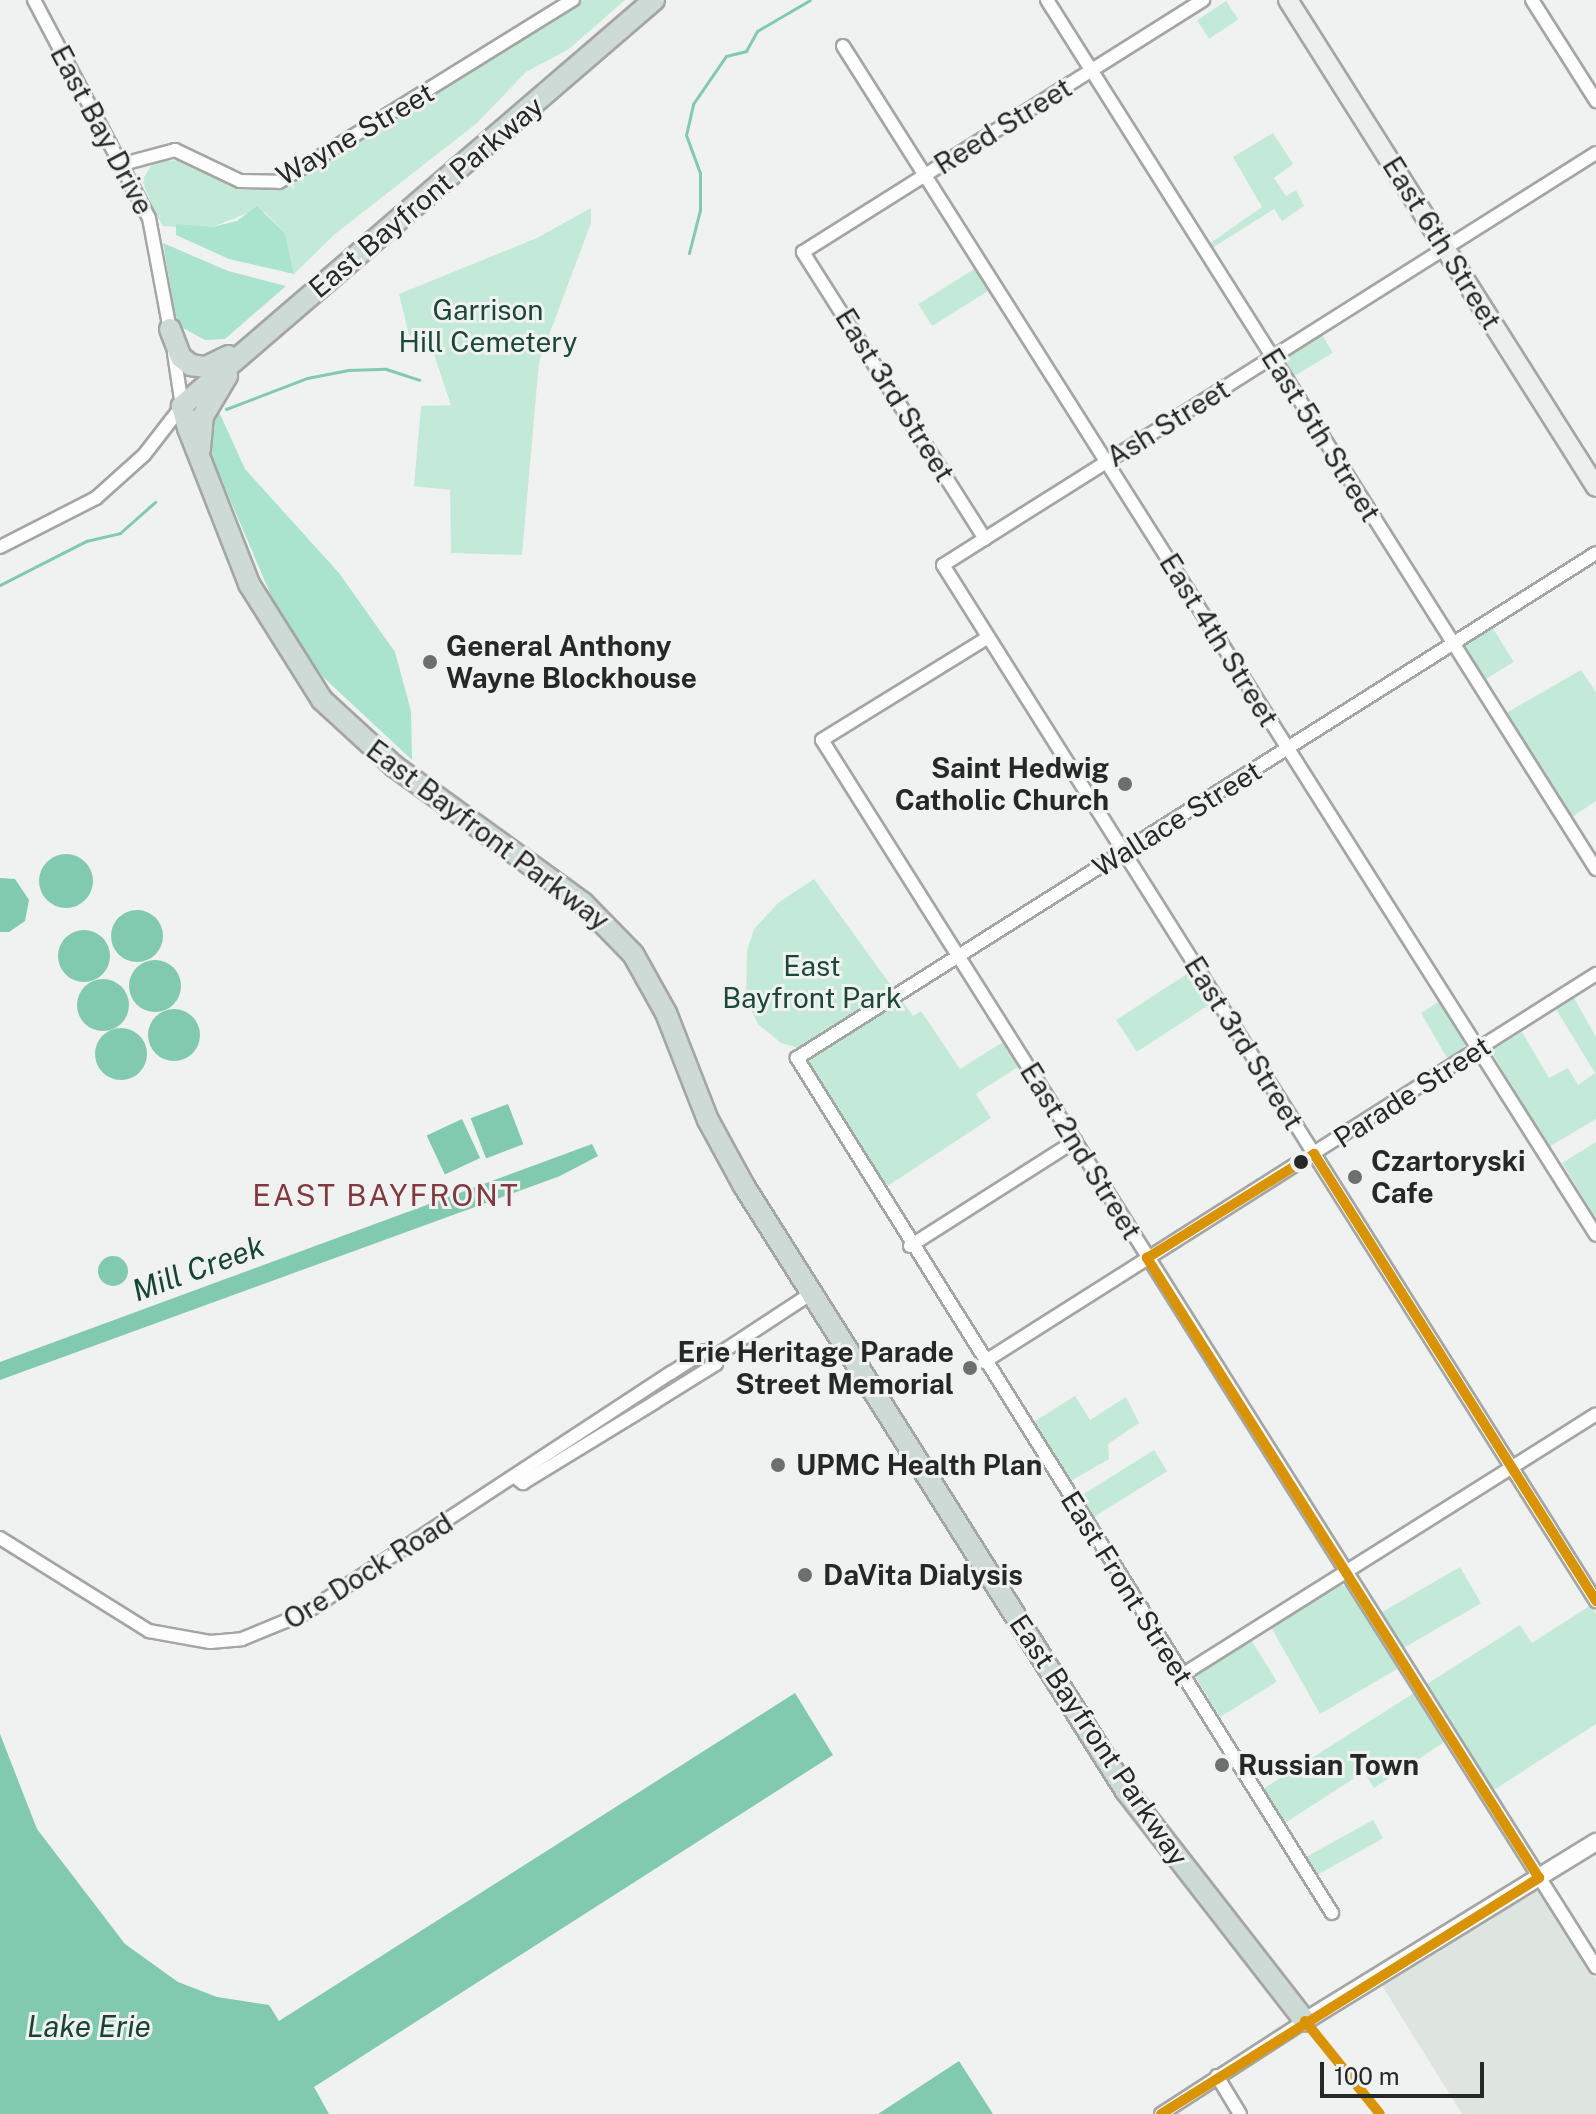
<!DOCTYPE html>
<style>
body{margin:0}
#map{position:relative;width:1596px;height:2114px;overflow:hidden;background:#f0f1f1;font-family:"Public Sans",sans-serif}
div>[style]{position:absolute}
[style*='--x']{left:calc(var(--x)*1px);top:calc(var(--y)*1px);width:calc(var(--w)*1px);rotate:calc(var(--a)*1deg)}
.built>*{inset:0;background:#dee5e1}
.green>*{inset:0;background:#c3ead9;transform-origin:0 0}
.forest>*{inset:0;background:#abe4ce}
.water>*{inset:0;background:#81caaf;transform-origin:0 0}
.round{border-radius:50%}
.stream>*{height:3px;margin:-1.5px;padding:0 1.5px;transform-origin:1.5px;border-radius:1.5px;background:#81caaf}
.roads{filter:drop-shadow(2px 0 #a4a5a5) drop-shadow(-2px 0 #a4a5a5) drop-shadow(0 2px #a4a5a5) drop-shadow(0 -2px #a4a5a5)}
.minor>*{height:12px;margin:-6px;padding:0 6px;transform-origin:6px;border-radius:6px;background:#fdfdfd}
.tertiary>*{height:16px;margin:-8px;padding:0 8px;transform-origin:8px;border-radius:8px;background:#fdfdfd}
.secondary>*{height:18px;margin:-9px;padding:0 9px;transform-origin:9px;border-radius:9px;background:#ebf0ee}
.trunk>*{height:20px;margin:-10px;padding:0 10px;transform-origin:10px;border-radius:10px;background:#cddad6}
.bus-1>*{height:10px;margin:-5px;padding:0 5px;transform-origin:5px;border-radius:5px;background:#d89306}
.dots>*{width:22px;height:22px;translate:-50% -50%;box-sizing:border-box;border:4px solid #eff2f1;border-radius:50%}
span{translate:-50% -50%;white-space:nowrap;text-align:center;line-height:1.15;-webkit-text-stroke:6px #eff2f1;paint-order:stroke}
.street-label{font-size:28px;color:#262727}
.park-label{font-size:28px;color:#1a4736}
.poi-label{font-size:28px;color:#262727;font-weight:700}
.left{translate:0 -50%;text-align:left}
.right{translate:-100% -50%;text-align:right}
.neighbourhood-label{font-size:30px;color:#823a41;letter-spacing:2px}
.water-label{font-size:30px;color:#174434;font-style:italic}
.scale{position:absolute;left:1320px;top:2062px;width:164px;height:36px;box-sizing:border-box;border:4px solid #262727;border-top:0;padding-left:10px;font-size:24px;line-height:28px;white-space:nowrap;color:#262727;-webkit-text-stroke:6px #eff2f1;paint-order:stroke}
</style>
<div id="map">
<div class="built">
<div style="clip-path:polygon(1533px 1890px,1542px 1894px,1596px 1980px,1596px 2114px,1462px 2114px,1381px 1984px)"></div>
</div>
<div class="green">
<div style="clip-path:polygon(584px 0,625px 0,569px 49px,526px 72px,477px 123px,335px 234px,294px 274px,285px 233px,265px 212px,253px 211px,212px 227px,176px 227px,163px 226px,153px 209px,142px 180px,156px 159px,190px 162px,246px 190px,283px 188px)"></div>
<div style="left:1226px;top:1px;width:22px;height:35px;rotate:56deg"></div>
<div style="clip-path:polygon(1273px 133px,1293px 164px,1274px 178px,1286px 196px,1296px 190px,1304px 206px,1282px 221px,1274px 209px,1212px 248px,1209px 244px,1262px 207px,1233px 157px)"></div>
<div style="clip-path:polygon(591px 208px,591px 223px,539px 362px,522px 555px,451px 553px,450px 490px,414px 486px,421px 406px,451px 405px,428px 337px,409px 335px,399px 294px,537px 238px)"></div>
<div style="left:976px;top:268px;width:26px;height:68px;rotate:58deg"></div>
<div style="left:1321px;top:333px;width:23px;height:46px;rotate:59deg"></div>
<div style="left:1492px;top:627px;width:41px;height:33px;rotate:58deg"></div>
<div style="clip-path:polygon(1581px 670px,1596px 692px,1596px 801px,1572px 817px,1506px 713px)"></div>
<div style="clip-path:polygon(814px 879px,913px 1016px,921px 1011px,960px 1069px,1003px 1042px,1019px 1066px,976px 1094px,991px 1118px,883px 1189px,808px 1062px,798px 1048px,781px 1043px,758px 1024px,746px 999px,747px 951px,754px 929px,778px 903px)"></div>
<div style="left:1190px;top:972px;width:38px;height:88px;rotate:57deg"></div>
<div style="clip-path:polygon(1574px 998px,1596px 1037px,1596px 1119px,1549px 1147px,1491px 1051px,1522px 1032px,1549px 1078px,1568px 1068px,1578px 1085px,1595px 1073px,1556px 1009px)"></div>
<div style="clip-path:polygon(1440px 1001px,1465px 1044px,1461px 1052px,1447px 1058px,1421px 1013px)"></div>
<div style="clip-path:polygon(1596px 1142px,1596px 1219px,1562px 1163px)"></div>
<div style="clip-path:polygon(1075px 1396px,1090px 1420px,1126px 1397px,1139px 1423px,1108px 1444px,1109px 1459px,1069px 1482px,1032px 1423px)"></div>
<div style="left:1154px;top:1450px;width:25px;height:89px;rotate:58deg"></div>
<div style="left:1460px;top:1567px;width:42px;height:90px;rotate:60deg"></div>
<div style="clip-path:polygon(1338px 1585px,1347px 1586px,1399px 1668px,1320px 1714px,1271px 1627px)"></div>
<div style="clip-path:polygon(1591px 1605px,1596px 1614px,1596px 1724px,1494px 1790px,1427px 1684px,1520px 1625px,1532px 1643px)"></div>
<div style="left:1251px;top:1640px;width:49px;height:67px;rotate:58deg"></div>
<div style="clip-path:polygon(1414px 1693px,1446px 1741px,1374px 1788px,1364px 1772px,1285px 1823px,1263px 1789px)"></div>
<div style="left:1373px;top:1820px;width:21px;height:76px;rotate:61deg"></div>
</div>
<div class="forest">
<div style="clip-path:polygon(257px 206px,285px 233px,294px 274px,229px 259px,176px 235px,176px 224px,212px 227px,237px 221px)"></div>
<div style="clip-path:polygon(163px 243px,228px 271px,286px 286px,225px 339px,205px 340px,183px 328px,175px 314px)"></div>
<div style="clip-path:polygon(215px 403px,245px 469px,339px 573px,395px 652px,411px 711px,412px 760px,323px 677px,278px 612px,206px 443px)"></div>
</div>
<div class="water">
<div class="round" style="left:39px;top:854px;width:54px;height:54px"></div>
<div style="clip-path:polygon(0 878px,15px 879px,29px 900px,25px 921px,9px 932px,0 932px)"></div>
<div class="round" style="left:111px;top:910px;width:52px;height:52px"></div>
<div class="round" style="left:58px;top:930px;width:52px;height:52px"></div>
<div class="round" style="left:129px;top:960px;width:52px;height:52px"></div>
<div class="round" style="left:77px;top:979px;width:52px;height:52px"></div>
<div class="round" style="left:148px;top:1009px;width:52px;height:52px"></div>
<div class="round" style="left:95px;top:1028px;width:52px;height:52px"></div>
<div style="left:508px;top:1104px;width:43px;height:40px;rotate:69deg"></div>
<div style="left:462px;top:1119px;width:43px;height:39px;rotate:65deg"></div>
<div style="clip-path:polygon(592px 1144px,598px 1156px,560px 1176px,0 1380px,0 1362px)"></div>
<div class="round" style="left:98px;top:1256px;width:30px;height:30px"></div>
<div style="clip-path:polygon(795px 1693px,833px 1755px,314px 2087px,329px 2114px,0 2114px,0 1734px,37px 1829px,125px 1944px,178px 1982px,217px 1997px,269px 2005px,279px 2021px)"></div>
<div style="clip-path:polygon(959px 2061px,993px 2114px,878px 2114px)"></div>
</div>
<div class="stream">
<div style="--x:689;--y:253;--w:44;--a:-75.7"></div>
<div style="--x:700;--y:210;--w:37;--a:-90"></div>
<div style="--x:700;--y:173;--w:40;--a:-110.2"></div>
<div style="--x:686;--y:135;--w:32;--a:-77"></div>
<div style="--x:693;--y:104;--w:58;--a:-55.5"></div>
<div style="--x:726;--y:56;--w:21;--a:-14"></div>
<div style="--x:746;--y:51;--w:23;--a:-61"></div>
<div style="--x:757;--y:31;--w:61;--a:-30.3"></div>
<div style="--x:226;--y:409;--w:87;--a:-20.9"></div>
<div style="--x:307;--y:378;--w:42;--a:-11"></div>
<div style="--x:348;--y:370;--w:38;--a:-2"></div>
<div style="--x:386;--y:369;--w:35;--a:18"></div>
<div style="--x:0;--y:585;--w:97;--a:-27.1"></div>
<div style="--x:86;--y:541;--w:35;--a:-13"></div>
<div style="--x:120;--y:533;--w:47;--a:-41.5"></div>
</div>
<div class="roads">
<div class="minor">
<div style="--x:34;--y:0;--w:246;--a:62.2"></div>
<div style="--x:149;--y:218;--w:119;--a:79.4"></div>
<div style="--x:1047;--y:0;--w:1028;--a:57.72"></div>
<div style="--x:1532;--y:0;--w:120;--a:57.6"></div>
<div style="--x:843;--y:46;--w:1407;--a:57.65"></div>
<div style="--x:1596;--y:153;--w:772;--a:147.75"></div>
<div style="--x:943;--y:565;--w:1225;--a:57.78"></div>
<div style="--x:123;--y:164;--w:54;--a:-15.1"></div>
<div style="--x:175;--y:150;--w:72;--a:25.5"></div>
<div style="--x:240;--y:181;--w:39;--a:1"></div>
<div style="--x:279;--y:182;--w:346;--a:-31.8"></div>
<div style="--x:985;--y:539;--w:340;--a:-122.4"></div>
<div style="--x:803;--y:252;--w:473;--a:-32.2"></div>
<div style="--x:0;--y:547;--w:108;--a:-27"></div>
<div style="--x:96;--y:498;--w:64;--a:-41.9"></div>
<div style="--x:144;--y:455;--w:62;--a:-52.2"></div>
<div style="--x:182;--y:406;--w:54;--a:-98.6"></div>
<div style="--x:987;--y:638;--w:194;--a:148.3"></div>
<div style="--x:822;--y:740;--w:1451;--a:57.76"></div>
<div style="--x:910;--y:1246;--w:196;--a:-32.5"></div>
<div style="--x:716;--y:1356;--w:115;--a:-33.3"></div>
<div style="--x:984;--y:1362;--w:725;--a:-32.37"></div>
<div style="--x:516;--y:1478;--w:9;--a:36"></div>
<div style="--x:523;--y:1483;--w:155;--a:-31.5"></div>
<div style="--x:655;--y:1402;--w:72;--a:-31.9"></div>
<div style="--x:716;--y:1364;--w:8;--a:-90"></div>
<div style="--x:0;--y:1538;--w:176;--a:32"></div>
<div style="--x:149;--y:1631;--w:62;--a:10.2"></div>
<div style="--x:210;--y:1642;--w:32;--a:-5"></div>
<div style="--x:242;--y:1639;--w:68;--a:-22.4"></div>
<div style="--x:305;--y:1613;--w:438;--a:-33.3"></div>
<div style="--x:671;--y:1373;--w:40;--a:-32.9"></div>
<div style="--x:705;--y:1351;--w:12;--a:24"></div>
<div style="--x:1182;--y:1675;--w:489;--a:-32.2"></div>
<div style="--x:1332;--y:1913;--w:1009;--a:-122.04"></div>
<div style="--x:797;--y:1058;--w:945;--a:-32.29"></div>
<div style="--x:1217;--y:2076;--w:44;--a:58.8"></div>
<div style="--x:1161;--y:2114;--w:171;--a:-32.9"></div>
</div>
<div class="tertiary">
<div style="--x:1305;--y:2021;--w:342;--a:-31.6"></div>
</div>
<div class="secondary">
<div style="--x:1288;--y:0;--w:576;--a:57.69"></div>
</div>
<div class="trunk">
<div style="--x:654;--y:0;--w:623;--a:139.3"></div>
<div style="--x:182;--y:406;--w:23;--a:75"></div>
<div style="--x:188;--y:428;--w:168;--a:68.6"></div>
<div style="--x:249;--y:584;--w:137;--a:57.8"></div>
<div style="--x:322;--y:700;--w:98;--a:42.5"></div>
<div style="--x:394;--y:766;--w:233;--a:35.9"></div>
<div style="--x:583;--y:903;--w:71;--a:45.6"></div>
<div style="--x:633;--y:954;--w:68;--a:60.8"></div>
<div style="--x:666;--y:1013;--w:115;--a:68.6"></div>
<div style="--x:708;--y:1120;--w:75;--a:61.4"></div>
<div style="--x:744;--y:1186;--w:716;--a:57.73"></div>
<div style="--x:1126;--y:1791;--w:291;--a:52.1"></div>
<div style="--x:170;--y:329;--w:30;--a:69"></div>
<div style="--x:181;--y:357;--w:13;--a:39"></div>
<div style="--x:191;--y:365;--w:15;--a:8"></div>
<div style="--x:206;--y:367;--w:25;--a:-26"></div>
<div style="--x:200;--y:449;--w:33;--a:-85"></div>
<div style="--x:203;--y:416;--w:47;--a:-59"></div>
</div>
</div>
<div class="bus-1">
<div style="--x:1305;--y:2021;--w:119;--a:51.1"></div>
<div style="--x:1161;--y:2114;--w:446;--a:-32"></div>
<div style="--x:1539;--y:1878;--w:734;--a:-122.3"></div>
<div style="--x:1147;--y:1258;--w:197;--a:-31.9"></div>
<div style="--x:1314;--y:1154;--w:529;--a:57.75"></div>
</div>
<div class="dots">
<div style="left:430px;top:662px;background:#6d6e6e"></div>
<div style="left:1125px;top:784px;background:#6d6e6e"></div>
<div style="left:1301px;top:1162px;background:#262727"></div>
<div style="left:1355px;top:1177px;background:#6d6e6e"></div>
<div style="left:970px;top:1368px;background:#6d6e6e"></div>
<div style="left:778px;top:1465px;background:#6d6e6e"></div>
<div style="left:805px;top:1575px;background:#6d6e6e"></div>
<div style="left:1222px;top:1765px;background:#6d6e6e"></div>
</div>
<div class="street-label">
<span style="left:1003px;top:126px;rotate:-32deg">Reed Street</span>
<span style="left:102px;top:130px;rotate:62deg">East Bay Drive</span>
<span style="left:355px;top:134px;rotate:-30deg">Wayne Street</span>
<span style="left:426px;top:197px;rotate:-40deg">East Bayfront Parkway</span>
<span style="left:1442px;top:243px;rotate:58deg">East 6th Street</span>
<span style="left:895px;top:395px;rotate:58deg">East 3rd Street</span>
<span style="left:1168px;top:423px;rotate:-32deg">Ash Street</span>
<span style="left:1321px;top:435px;rotate:58deg">East 5th Street</span>
<span style="left:1219px;top:640px;rotate:58deg">East 4th Street</span>
<span style="left:1177px;top:819px;rotate:-32deg">Wallace Street</span>
<span style="left:488px;top:835px;rotate:37deg">East Bayfront Parkway</span>
<span style="left:1244px;top:1043px;rotate:58deg">East 3rd Street</span>
<span style="left:1412px;top:1092px;rotate:-33deg">Parade Street</span>
<span style="left:1081px;top:1151px;rotate:58deg">East 2nd Street</span>
<span style="left:368px;top:1571px;rotate:-32deg">Ore Dock Road</span>
<span style="left:1127px;top:1588px;rotate:58deg">East Front Street</span>
<span style="left:1099px;top:1740px;rotate:56deg">East Bayfront Parkway</span>
</div>
<div class="park-label">
<span style="left:488px;top:326px">Garrison<br>Hill Cemetery</span>
<span style="left:812px;top:982px">East<br>Bayfront Park</span>
</div>
<div class="poi-label">
<span class="left" style="left:446px;top:662px">General Anthony<br>Wayne Blockhouse</span>
<span class="right" style="left:1109px;top:784px">Saint Hedwig<br>Catholic Church</span>
<span class="left" style="left:1371px;top:1177px">Czartoryski<br>Cafe</span>
<span class="right" style="left:954px;top:1368px">Erie Heritage Parade<br>Street Memorial</span>
<span class="left" style="left:796px;top:1465px">UPMC Health Plan</span>
<span class="left" style="left:823px;top:1575px">DaVita Dialysis</span>
<span class="left" style="left:1238px;top:1765px">Russian Town</span>
</div>
<div class="neighbourhood-label">
<span style="left:386px;top:1195px">EAST BAYFRONT</span>
</div>
<div class="water-label">
<span style="left:198px;top:1268px;rotate:-20deg">Mill Creek</span>
<span style="left:89px;top:2026px">Lake Erie</span>
</div>
<div class="scale">100 m</div>
</div>
